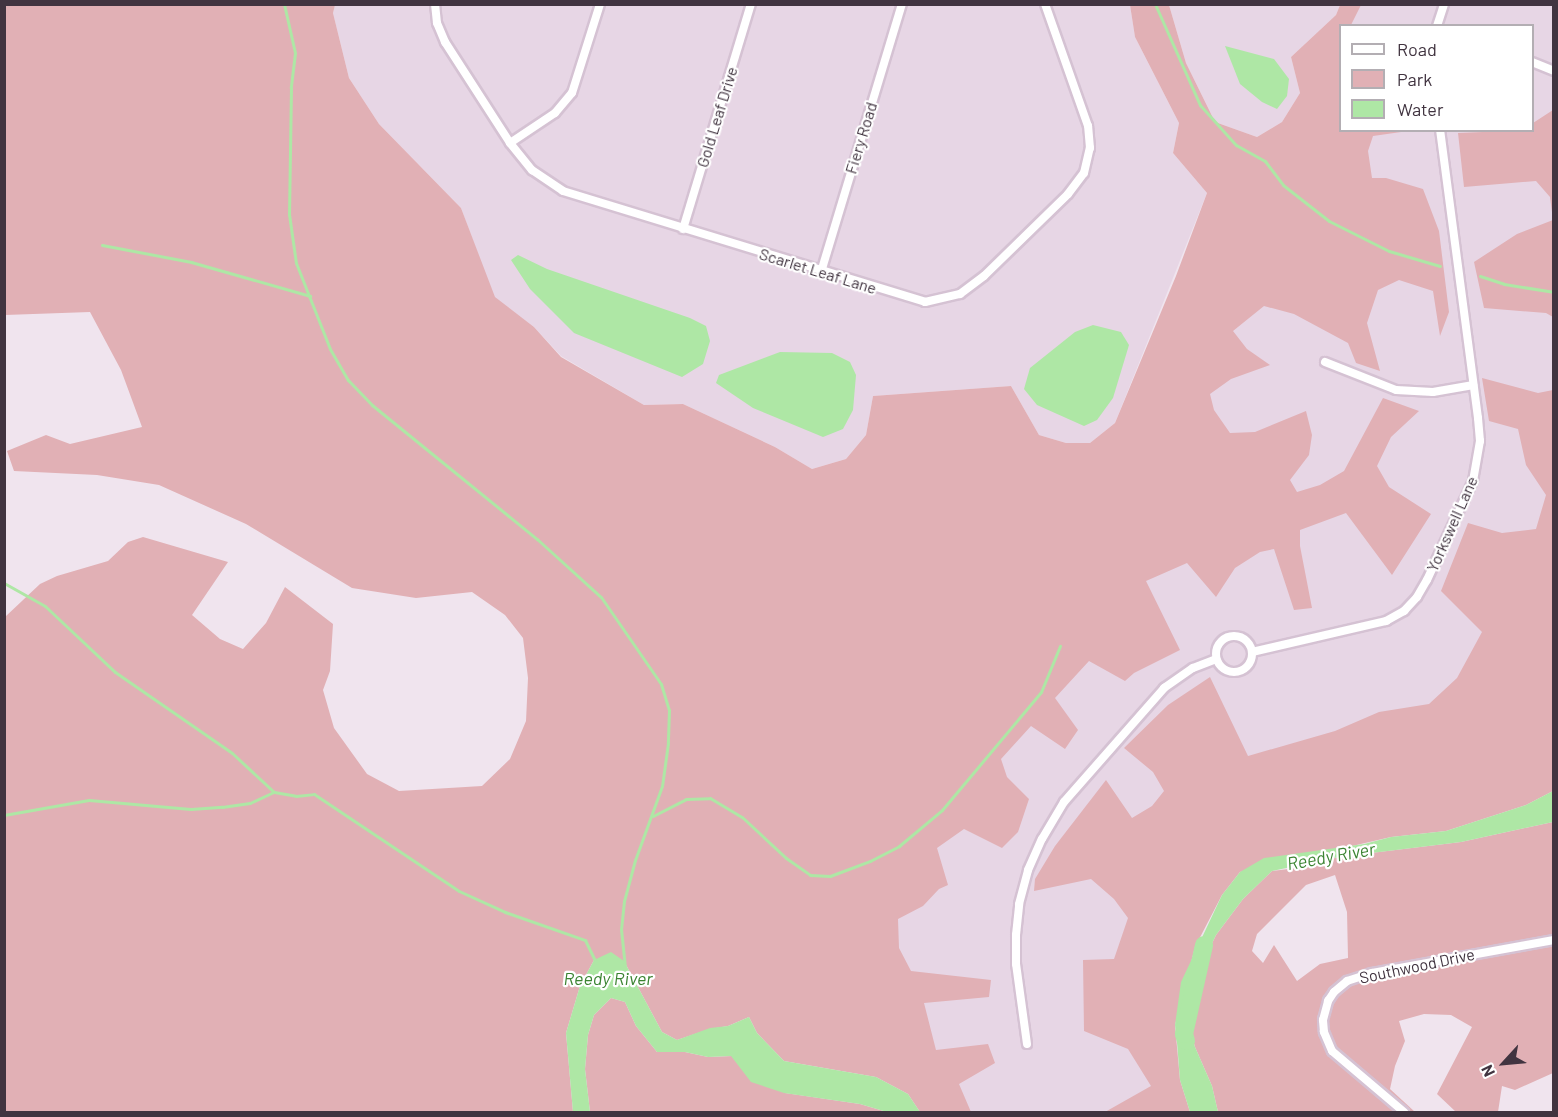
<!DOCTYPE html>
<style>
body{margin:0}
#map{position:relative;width:1558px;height:1117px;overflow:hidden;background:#f0e4ee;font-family:Barlow,sans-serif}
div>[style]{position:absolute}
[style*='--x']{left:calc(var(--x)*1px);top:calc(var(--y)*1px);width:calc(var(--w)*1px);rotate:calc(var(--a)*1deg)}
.residential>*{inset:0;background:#e7d6e5}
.green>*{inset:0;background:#e1b0b5}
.water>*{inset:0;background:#aee7a5}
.stream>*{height:3px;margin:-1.5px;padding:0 1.5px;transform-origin:1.5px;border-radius:1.5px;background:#aee7a5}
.river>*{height:18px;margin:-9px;padding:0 9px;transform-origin:9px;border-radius:9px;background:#aee7a5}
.roads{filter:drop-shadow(2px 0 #d5c2d3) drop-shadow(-2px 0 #d5c2d3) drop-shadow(0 2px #d5c2d3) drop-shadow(0 -2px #d5c2d3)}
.minor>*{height:8px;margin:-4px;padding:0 4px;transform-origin:4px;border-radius:4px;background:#fff}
.minor>.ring{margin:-4px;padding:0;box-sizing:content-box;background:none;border:8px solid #fff;border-radius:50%}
span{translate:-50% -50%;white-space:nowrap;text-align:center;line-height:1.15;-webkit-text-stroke:4.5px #fff;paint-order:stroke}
.street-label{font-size:16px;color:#413440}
.water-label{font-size:18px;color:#3b8432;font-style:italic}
.frame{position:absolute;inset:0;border:6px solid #413440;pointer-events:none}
.legend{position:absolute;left:1339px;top:24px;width:195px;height:108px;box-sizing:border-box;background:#fff;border:2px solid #b3aeb3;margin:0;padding:8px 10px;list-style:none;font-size:18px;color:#413440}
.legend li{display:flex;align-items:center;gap:12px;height:30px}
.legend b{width:30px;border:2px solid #b3aeb3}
.north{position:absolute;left:1474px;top:1033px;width:60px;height:60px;-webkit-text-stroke:4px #fff;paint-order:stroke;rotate:244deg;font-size:16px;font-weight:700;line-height:24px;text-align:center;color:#413440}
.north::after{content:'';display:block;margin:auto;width:21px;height:27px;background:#413440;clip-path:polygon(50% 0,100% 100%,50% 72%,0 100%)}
</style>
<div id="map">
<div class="residential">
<div style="clip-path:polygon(335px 4px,1130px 5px,1135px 37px,1179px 123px,1173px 153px,1207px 193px,1115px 423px,1090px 443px,1066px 443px,1039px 435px,1011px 386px,873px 396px,866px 435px,846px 459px,812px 469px,775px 447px,683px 404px,644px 405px,561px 356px,534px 327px,494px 297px,461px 208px,379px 124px,349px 78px,333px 13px)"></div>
<div style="clip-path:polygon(1169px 5px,1340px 5px,1336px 15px,1291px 57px,1300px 93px,1282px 122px,1257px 137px,1215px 122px,1186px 63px)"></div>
<div style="clip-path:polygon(evenodd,1345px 5px,1553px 5px,1553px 625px,1131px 931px,1166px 1103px,1151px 1112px,955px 1112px,872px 1001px,914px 828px,1296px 142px,1345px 5px,1340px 26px,1532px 26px,1532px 130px,1340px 130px,1340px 26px)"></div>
</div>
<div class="green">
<div style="clip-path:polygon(5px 5px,335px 5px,333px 13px,349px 78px,379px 124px,461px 208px,495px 297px,534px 327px,561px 357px,644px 405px,683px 404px,775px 447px,812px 469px,846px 459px,866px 435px,873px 396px,1011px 386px,1039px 435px,1066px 443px,1090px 443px,1115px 423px,1176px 276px,1207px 193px,1173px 153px,1179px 123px,1135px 37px,1130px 5px,1169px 5px,1186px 63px,1215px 122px,1257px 137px,1282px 122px,1300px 93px,1291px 57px,1336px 15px,1340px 5px,1361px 5px,1351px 25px,1340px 26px,1340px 130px,1408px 131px,1373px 136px,1368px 151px,1372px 178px,1386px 178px,1423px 189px,1439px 231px,1449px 312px,1440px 336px,1433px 291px,1399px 280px,1378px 290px,1367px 323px,1380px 371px,1356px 363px,1348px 343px,1294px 314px,1264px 306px,1233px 331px,1247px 349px,1270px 365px,1231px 379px,1210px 394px,1214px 410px,1230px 433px,1255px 432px,1306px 411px,1312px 435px,1309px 455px,1290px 480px,1297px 492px,1320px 485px,1344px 471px,1383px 398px,1419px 411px,1391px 437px,1377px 466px,1389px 487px,1431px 514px,1392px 575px,1346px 513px,1300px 530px,1300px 546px,1312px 608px,1294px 610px,1274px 549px,1260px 552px,1235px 568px,1216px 597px,1187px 563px,1146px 581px,1180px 650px,1134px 673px,1125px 681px,1089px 661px,1055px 698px,1078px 730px,1065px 749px,1031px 726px,1001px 759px,1007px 777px,1029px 799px,1018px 832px,1002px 848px,964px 829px,937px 848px,948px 885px,939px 889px,923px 906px,898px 919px,899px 948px,911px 971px,991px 980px,989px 997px,924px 1003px,936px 1050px,988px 1044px,995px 1063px,959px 1084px,971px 1112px,920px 1112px,908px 1094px,876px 1077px,784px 1061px,757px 1033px,749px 1017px,728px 1026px,710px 1029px,677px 1040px,662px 1032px,624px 961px,594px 960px,580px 986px,566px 1033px,573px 1112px,5px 1112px,5px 617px,40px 584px,57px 576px,108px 561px,128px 542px,143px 537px,228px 562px,192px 615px,220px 639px,243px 649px,266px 623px,285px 587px,333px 624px,330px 671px,323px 690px,334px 728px,367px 774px,399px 791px,482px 786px,510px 759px,526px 721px,528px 678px,523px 638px,505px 615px,472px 592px,416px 598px,352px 588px,246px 524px,159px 485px,97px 475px,14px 471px,7px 451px,46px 435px,70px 444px,142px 427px,121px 370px,90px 312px,5px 315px)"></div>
<div style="clip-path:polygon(1553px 110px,1553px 317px,1546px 313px,1484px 308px,1474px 262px,1517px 234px,1553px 220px,1550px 197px,1536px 181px,1464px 187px,1458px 133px,1532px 130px,1533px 123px)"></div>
<div style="clip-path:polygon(1482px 378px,1538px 393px,1553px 390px,1553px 791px,1526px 805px,1446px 831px,1391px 837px,1240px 872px,1222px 895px,1195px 947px,1175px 1025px,1180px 1080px,1190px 1112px,1105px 1112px,1151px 1086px,1128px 1049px,1084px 1031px,1083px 960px,1114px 959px,1128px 918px,1114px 899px,1091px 879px,1034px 891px,1035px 879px,1055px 846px,1106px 780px,1132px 818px,1152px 806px,1164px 791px,1153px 772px,1124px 748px,1168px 705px,1210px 677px,1248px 756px,1335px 731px,1379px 712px,1429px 704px,1457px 678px,1482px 632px,1441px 591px,1468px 523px,1502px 533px,1536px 529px,1546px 495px,1526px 465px,1518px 429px,1489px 421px)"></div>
<div style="clip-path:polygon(evenodd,1553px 822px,1553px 1073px,1515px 1090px,1502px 1086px,1498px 1112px,1456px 1112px,1437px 1094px,1472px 1027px,1451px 1015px,1424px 1014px,1399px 1021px,1405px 1041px,1395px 1066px,1390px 1089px,1415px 1112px,1218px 1112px,1212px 1086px,1195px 1047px,1187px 1019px,1188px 994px,1216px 935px,1243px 899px,1272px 871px,1297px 868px,1338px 857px,1461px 842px,1553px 822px,1335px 875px,1347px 912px,1348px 958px,1320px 964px,1297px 981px,1274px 945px,1263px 963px,1252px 951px,1257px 934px,1306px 885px,1335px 875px)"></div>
<div style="clip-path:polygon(611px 998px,625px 1002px,636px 1026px,657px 1052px,685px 1052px,708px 1057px,732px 1056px,785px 1093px,860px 1104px,887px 1112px,590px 1112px,585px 1069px,588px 1035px,594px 1015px)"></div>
</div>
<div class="water">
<div style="clip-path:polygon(1225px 46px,1274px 59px,1289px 79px,1287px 96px,1277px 109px,1262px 102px,1240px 84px)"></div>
<div style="clip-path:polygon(518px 255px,547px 269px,690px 318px,706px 326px,710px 341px,703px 364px,682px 377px,574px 333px,530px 289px,511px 260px)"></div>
<div style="clip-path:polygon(1093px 325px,1121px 332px,1129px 345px,1113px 398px,1097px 420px,1084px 426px,1037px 405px,1024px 389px,1030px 368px,1075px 332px)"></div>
<div style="clip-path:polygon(780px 352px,832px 353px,850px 362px,856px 375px,853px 410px,843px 429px,823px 437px,753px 408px,716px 383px,719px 375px)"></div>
<div style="clip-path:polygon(1553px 791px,1553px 822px,1461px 842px,1339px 857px,1272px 871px,1243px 899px,1216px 935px,1188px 994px,1187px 1019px,1195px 1047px,1212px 1086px,1218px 1112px,1190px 1112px,1180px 1080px,1177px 1042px,1175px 1025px,1181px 982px,1222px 895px,1240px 872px,1264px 858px,1364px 844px,1391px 837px,1446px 831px,1526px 805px)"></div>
<div style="clip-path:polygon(611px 952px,624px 961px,662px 1032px,677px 1040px,710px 1028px,728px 1026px,749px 1017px,757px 1033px,784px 1061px,876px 1077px,908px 1094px,920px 1112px,887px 1112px,860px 1104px,784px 1093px,751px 1082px,731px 1056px,708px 1057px,685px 1052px,657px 1052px,636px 1026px,625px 1002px,611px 998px,594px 1015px,588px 1035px,585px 1069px,590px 1112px,573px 1112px,566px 1033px,580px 986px,594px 960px)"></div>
</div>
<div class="stream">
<div style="--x:284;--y:4;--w:50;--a:77.3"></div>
<div style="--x:295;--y:53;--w:35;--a:97"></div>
<div style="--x:291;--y:88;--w:126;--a:90.9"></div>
<div style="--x:289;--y:214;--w:49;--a:81.9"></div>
<div style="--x:296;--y:263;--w:92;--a:68.4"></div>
<div style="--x:330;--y:349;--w:36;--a:60"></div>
<div style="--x:348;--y:380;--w:35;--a:46"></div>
<div style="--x:372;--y:405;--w:213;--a:39.1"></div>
<div style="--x:537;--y:539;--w:86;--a:42.2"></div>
<div style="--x:601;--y:597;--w:106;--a:55.4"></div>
<div style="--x:661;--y:684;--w:27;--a:73"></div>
<div style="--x:669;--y:710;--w:33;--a:92"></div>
<div style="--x:668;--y:743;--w:43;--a:97.9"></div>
<div style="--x:662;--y:786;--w:79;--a:110"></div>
<div style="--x:635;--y:860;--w:42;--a:105"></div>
<div style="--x:624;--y:901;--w:28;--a:96"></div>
<div style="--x:621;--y:929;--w:36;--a:84"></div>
<div style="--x:1155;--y:4;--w:111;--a:66"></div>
<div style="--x:1200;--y:105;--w:54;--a:48"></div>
<div style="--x:1236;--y:145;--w:33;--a:29"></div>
<div style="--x:1265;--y:161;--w:30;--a:53"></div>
<div style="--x:1283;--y:185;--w:58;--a:38"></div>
<div style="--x:1329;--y:221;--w:67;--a:26.6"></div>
<div style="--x:1389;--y:251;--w:53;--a:16.4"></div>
<div style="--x:102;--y:245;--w:91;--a:10.8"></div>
<div style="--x:191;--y:262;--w:124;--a:15.9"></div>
<div style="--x:1480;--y:276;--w:25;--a:18"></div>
<div style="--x:1504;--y:284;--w:51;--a:9.1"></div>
<div style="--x:4;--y:583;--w:47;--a:29.3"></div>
<div style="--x:45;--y:606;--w:96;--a:43.3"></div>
<div style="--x:115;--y:672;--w:142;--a:34.7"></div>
<div style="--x:232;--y:753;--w:57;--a:42.9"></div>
<div style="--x:274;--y:792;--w:22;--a:10"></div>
<div style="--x:296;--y:796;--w:18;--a:-6"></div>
<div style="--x:314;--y:794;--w:174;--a:33.8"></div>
<div style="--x:459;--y:891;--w:51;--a:24.5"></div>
<div style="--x:505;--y:912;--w:85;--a:19.3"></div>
<div style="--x:585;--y:940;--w:25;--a:64"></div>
<div style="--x:4;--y:815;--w:86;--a:-10"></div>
<div style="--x:89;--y:800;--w:102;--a:5"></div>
<div style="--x:191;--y:809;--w:31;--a:-4"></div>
<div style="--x:222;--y:807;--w:28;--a:-8"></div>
<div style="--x:250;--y:803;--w:26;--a:-25"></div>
<div style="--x:653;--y:816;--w:37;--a:-27"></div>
<div style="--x:686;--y:799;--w:24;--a:-2"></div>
<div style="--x:710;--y:798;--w:37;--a:31"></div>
<div style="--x:742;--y:817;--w:60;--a:43"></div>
<div style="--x:786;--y:858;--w:29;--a:35"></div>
<div style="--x:810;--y:875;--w:20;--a:3"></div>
<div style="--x:830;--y:876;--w:43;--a:-20.6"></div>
<div style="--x:870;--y:861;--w:33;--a:-27"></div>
<div style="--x:899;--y:846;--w:56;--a:-39.9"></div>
<div style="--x:942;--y:810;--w:154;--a:-50"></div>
<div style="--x:1041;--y:692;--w:50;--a:-67.6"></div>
</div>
<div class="river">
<div style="--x:1186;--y:1041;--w:7;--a:-106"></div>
<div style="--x:1184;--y:1034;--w:91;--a:-77.3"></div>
</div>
<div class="roads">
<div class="minor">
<div style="--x:435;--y:4;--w:19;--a:84"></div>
<div style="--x:437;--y:23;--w:21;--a:67"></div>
<div style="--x:445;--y:42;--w:120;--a:57.2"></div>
<div style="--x:510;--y:143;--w:35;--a:51"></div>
<div style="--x:532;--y:170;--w:37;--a:34"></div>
<div style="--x:563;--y:191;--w:379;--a:17"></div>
<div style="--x:925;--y:302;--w:36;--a:-13"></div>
<div style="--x:960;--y:294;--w:30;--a:-37"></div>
<div style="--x:984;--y:276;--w:117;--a:-44.3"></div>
<div style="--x:1068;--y:194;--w:26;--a:-53"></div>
<div style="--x:1084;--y:173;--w:26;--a:-77"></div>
<div style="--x:1090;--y:148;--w:22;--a:-95"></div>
<div style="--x:1088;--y:126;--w:129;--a:-109.4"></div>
<div style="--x:1437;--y:26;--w:23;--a:-72"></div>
<div style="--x:1532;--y:62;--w:24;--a:22"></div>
<div style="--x:510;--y:143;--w:54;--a:-33.7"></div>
<div style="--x:555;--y:113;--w:26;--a:-50"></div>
<div style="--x:572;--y:93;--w:93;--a:-72.5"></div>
<div style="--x:683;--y:229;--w:235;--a:-73.2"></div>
<div style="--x:821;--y:272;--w:280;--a:-73.2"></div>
<div style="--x:1325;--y:362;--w:76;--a:21.5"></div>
<div style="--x:1396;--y:390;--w:37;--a:3"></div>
<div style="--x:1433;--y:392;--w:41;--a:-9.9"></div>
<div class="ring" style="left:1216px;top:636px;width:28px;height:28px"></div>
<div style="--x:1252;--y:652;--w:138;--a:-13"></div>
<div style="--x:1386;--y:621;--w:21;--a:-29"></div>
<div style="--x:1404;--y:611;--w:19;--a:-47"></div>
<div style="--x:1417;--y:597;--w:20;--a:-60"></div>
<div style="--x:1427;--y:580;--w:109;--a:-65.1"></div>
<div style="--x:1473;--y:481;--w:41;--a:-80.1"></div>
<div style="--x:1480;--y:441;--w:23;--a:-95"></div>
<div style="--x:1478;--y:418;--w:290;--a:-97.5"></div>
<div style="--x:1027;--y:1044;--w:81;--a:-97.8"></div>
<div style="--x:1016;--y:964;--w:29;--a:-90"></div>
<div style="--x:1016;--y:935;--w:31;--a:-84"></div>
<div style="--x:1019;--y:904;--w:35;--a:-75"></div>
<div style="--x:1028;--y:870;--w:34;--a:-66"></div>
<div style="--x:1042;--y:839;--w:43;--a:-59.3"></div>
<div style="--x:1064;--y:802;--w:152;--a:-48.7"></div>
<div style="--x:1164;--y:688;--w:35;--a:-35"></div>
<div style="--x:1193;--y:668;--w:25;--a:-21"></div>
<div style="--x:1404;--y:1112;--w:94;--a:-139.7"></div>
<div style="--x:1332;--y:1051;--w:21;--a:-113"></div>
<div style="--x:1324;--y:1032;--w:12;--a:-95"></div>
<div style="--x:1323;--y:1020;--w:20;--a:-75"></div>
<div style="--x:1328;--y:1001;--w:11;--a:-56"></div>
<div style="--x:1334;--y:992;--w:17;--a:-40"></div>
<div style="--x:1347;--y:981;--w:26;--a:-18"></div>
<div style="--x:1372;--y:973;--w:185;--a:-10.3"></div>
</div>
</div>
<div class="street-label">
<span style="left:717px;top:117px;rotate:-73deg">Gold Leaf Drive</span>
<span style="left:861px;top:138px;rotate:-73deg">Fiery Road</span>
<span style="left:818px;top:271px;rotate:17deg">Scarlet Leaf Lane</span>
<span style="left:1452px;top:524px;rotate:-66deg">Yorkswell Lane</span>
<span style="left:1417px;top:966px;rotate:-12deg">Southwood Drive</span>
</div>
<div class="water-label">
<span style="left:1331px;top:856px;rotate:-10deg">Reedy River</span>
<span style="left:608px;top:978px">Reedy River</span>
</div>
<div class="frame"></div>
<ul class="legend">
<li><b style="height:8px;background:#fff"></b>Road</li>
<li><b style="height:16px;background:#e1b0b5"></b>Park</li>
<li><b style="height:16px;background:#aee7a5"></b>Water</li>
</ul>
<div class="north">N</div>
</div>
